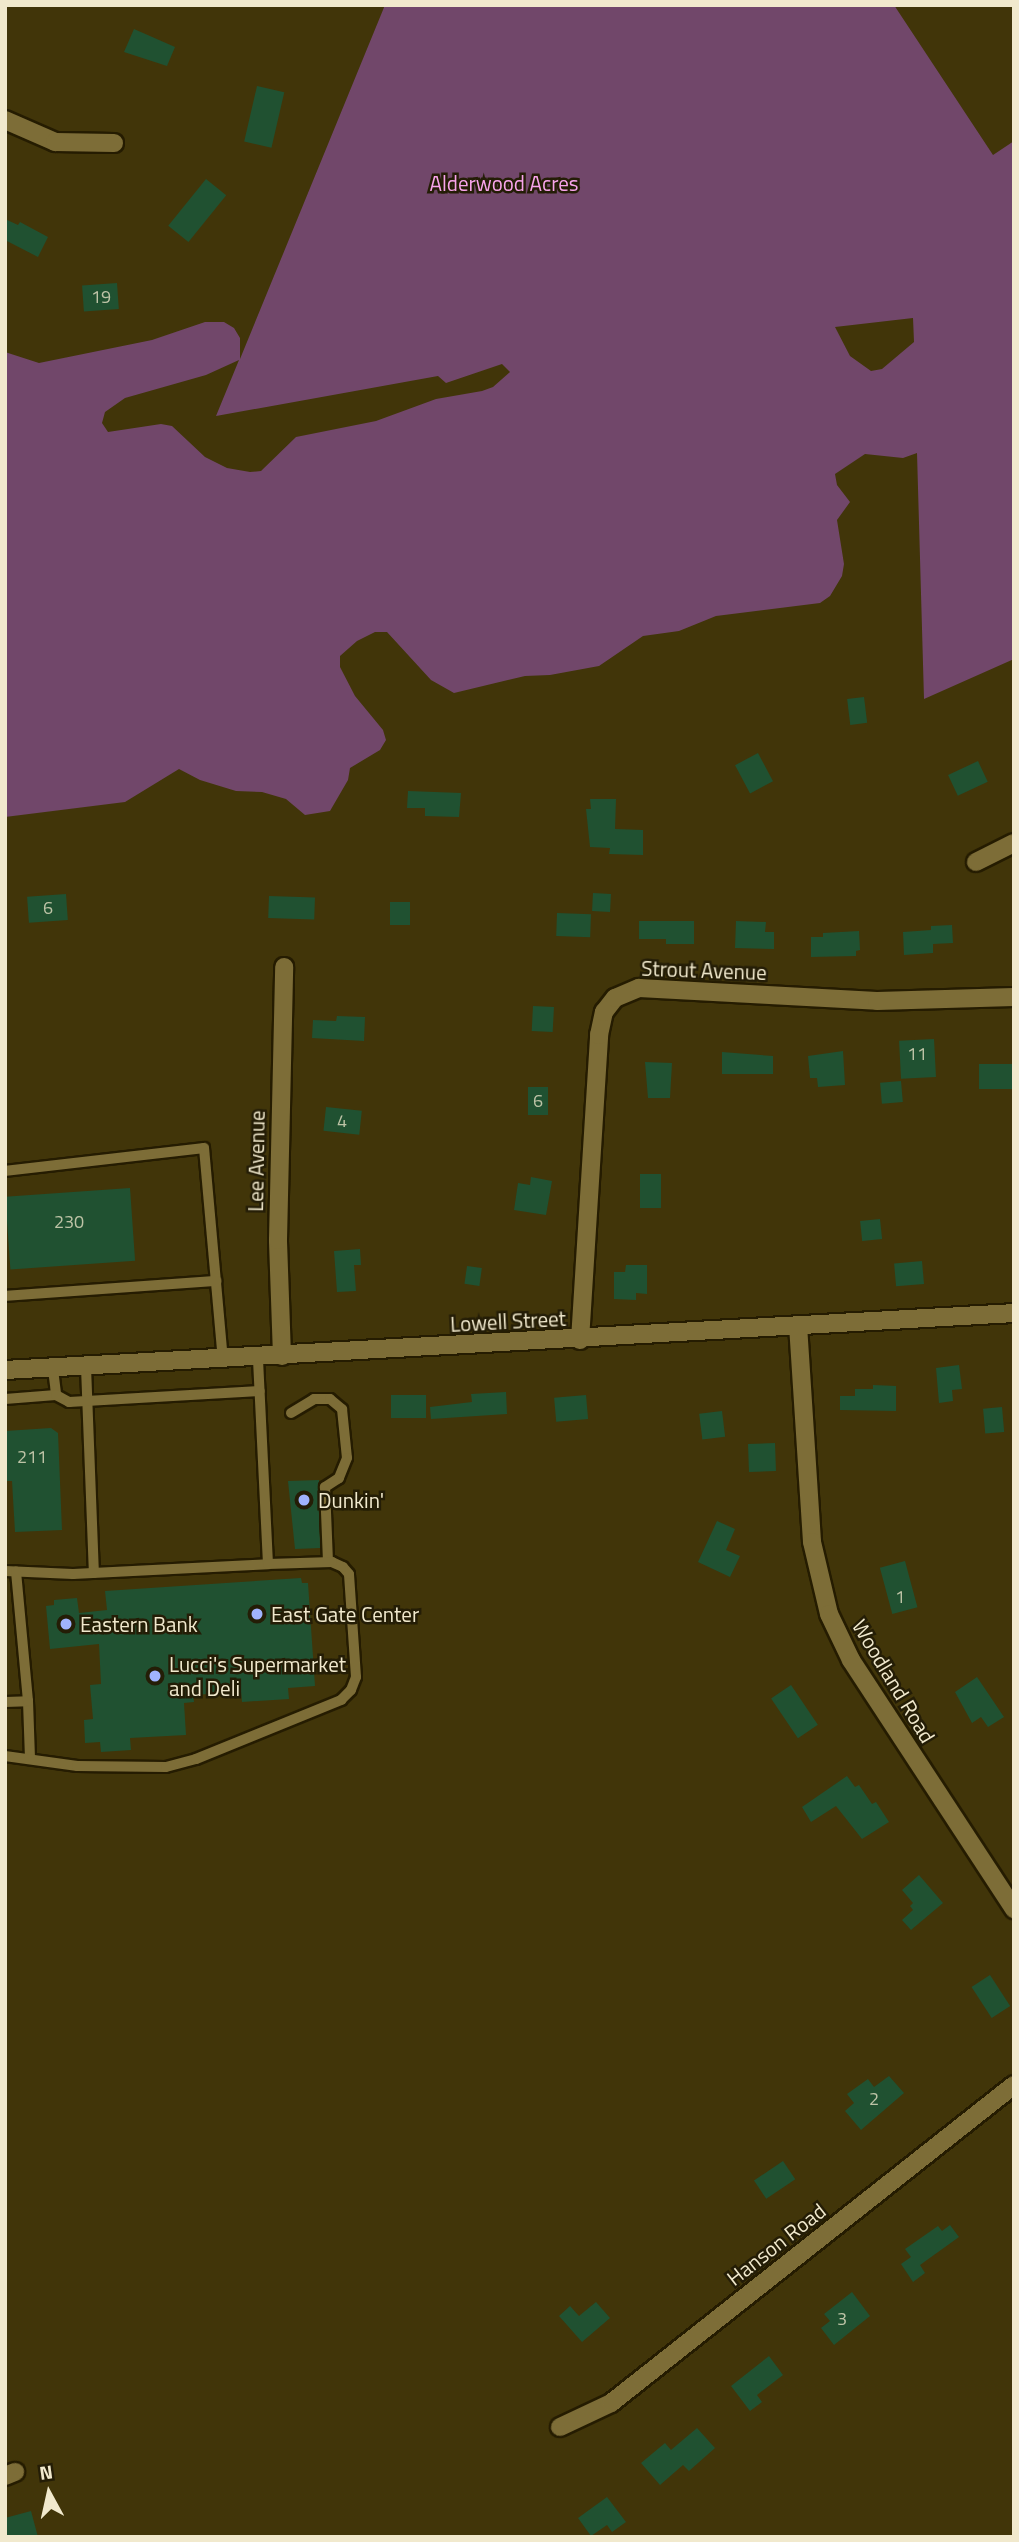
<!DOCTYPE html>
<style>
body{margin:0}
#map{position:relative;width:1019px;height:2542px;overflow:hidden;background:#413509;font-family:"Titillium Web",sans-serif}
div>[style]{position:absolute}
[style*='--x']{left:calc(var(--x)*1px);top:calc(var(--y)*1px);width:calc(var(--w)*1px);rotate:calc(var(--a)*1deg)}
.green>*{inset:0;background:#71476a}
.building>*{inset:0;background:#205131;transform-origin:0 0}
.roads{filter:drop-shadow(2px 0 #251c01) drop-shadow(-2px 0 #251c01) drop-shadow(0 2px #251c01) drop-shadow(0 -2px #251c01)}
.lane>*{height:10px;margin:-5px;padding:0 5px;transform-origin:5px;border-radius:5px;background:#7d6d37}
.street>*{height:18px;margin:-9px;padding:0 9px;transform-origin:9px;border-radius:9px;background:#7d6d37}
.secondary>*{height:18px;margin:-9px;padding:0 9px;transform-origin:9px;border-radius:9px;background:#7d6d37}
.dots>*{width:19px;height:19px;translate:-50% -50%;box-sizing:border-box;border:4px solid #241d06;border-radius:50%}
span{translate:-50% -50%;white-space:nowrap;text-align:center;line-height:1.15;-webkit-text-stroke:5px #241d06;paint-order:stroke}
.number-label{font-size:18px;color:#bdc3a6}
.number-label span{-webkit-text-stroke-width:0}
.park-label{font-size:21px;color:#f8a4eb}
.street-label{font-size:21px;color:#f1e9cd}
.poi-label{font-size:21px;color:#f1e9cd}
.left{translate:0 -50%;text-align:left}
.frame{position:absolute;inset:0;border:7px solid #f1e9cd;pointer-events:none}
.north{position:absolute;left:14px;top:2458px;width:70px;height:70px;-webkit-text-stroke:5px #241d06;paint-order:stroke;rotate:352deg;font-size:19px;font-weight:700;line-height:28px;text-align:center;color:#f1e9cd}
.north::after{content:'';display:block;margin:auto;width:24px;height:32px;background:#f1e9cd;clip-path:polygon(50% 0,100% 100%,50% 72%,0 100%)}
</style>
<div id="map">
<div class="green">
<div style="clip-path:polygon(evenodd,385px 5px,894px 5px,993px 155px,1014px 141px,1014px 659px,924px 699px,917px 453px,903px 458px,865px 454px,835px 474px,837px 485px,850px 502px,837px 520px,844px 564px,842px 576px,830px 596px,820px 603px,716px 616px,679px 631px,643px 636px,599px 666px,550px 675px,525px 676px,454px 693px,431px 680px,387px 632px,375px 632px,357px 641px,340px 656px,340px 667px,355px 696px,383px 730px,386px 740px,380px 750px,350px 768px,348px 780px,330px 811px,305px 815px,286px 799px,262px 792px,236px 791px,200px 780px,179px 769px,125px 802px,5px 817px,5px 352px,39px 363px,152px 340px,205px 322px,224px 322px,234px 328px,240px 338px,240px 359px,385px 5px,913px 318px,914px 342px,882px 369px,871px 371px,850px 356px,835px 327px,913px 318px,385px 5px,239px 360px,216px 416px,438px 376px,446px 383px,502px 364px,510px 372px,493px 387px,482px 391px,436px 399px,376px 421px,296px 437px,261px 471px,250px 472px,227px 468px,205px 457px,172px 426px,161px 424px,108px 432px,102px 423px,105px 412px,125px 398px,206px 375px,239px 360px)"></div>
</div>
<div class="building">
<div style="clip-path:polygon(134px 29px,175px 47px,167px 66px,124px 52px)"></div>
<div style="left:257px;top:86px;width:28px;height:57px;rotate:13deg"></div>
<div style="left:206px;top:179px;width:26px;height:60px;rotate:39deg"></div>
<div style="clip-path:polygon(5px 219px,18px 225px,20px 222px,48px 237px,38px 257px,5px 240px)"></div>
<div style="left:117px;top:283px;width:26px;height:35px;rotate:86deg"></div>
<div style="left:864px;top:697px;width:26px;height:17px;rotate:83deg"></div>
<div style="left:758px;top:753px;width:32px;height:26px;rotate:62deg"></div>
<div style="left:978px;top:761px;width:23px;height:33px;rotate:65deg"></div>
<div style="clip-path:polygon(408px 791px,461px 793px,459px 817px,425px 816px,425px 808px,407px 808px)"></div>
<div style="clip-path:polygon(590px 799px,616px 799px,615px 829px,643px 830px,643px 855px,609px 854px,610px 848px,590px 847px,586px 809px,591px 809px)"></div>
<div style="left:593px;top:893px;width:18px;height:18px;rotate:3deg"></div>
<div style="left:66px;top:894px;width:26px;height:39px;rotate:86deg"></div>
<div style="left:269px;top:896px;width:46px;height:22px;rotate:2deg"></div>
<div style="left:390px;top:902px;width:20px;height:23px"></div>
<div style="left:557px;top:913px;width:34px;height:23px;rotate:2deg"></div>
<div style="clip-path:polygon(639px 921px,694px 921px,694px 944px,666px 944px,666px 939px,639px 939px)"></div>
<div style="clip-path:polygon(736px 921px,766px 922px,765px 932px,774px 932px,774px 949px,735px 948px)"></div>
<div style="clip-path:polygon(952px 925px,953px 943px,933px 944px,933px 953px,904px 955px,903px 932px,931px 930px,931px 926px)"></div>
<div style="clip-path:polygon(859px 931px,860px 950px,856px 951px,856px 956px,811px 957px,811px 937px,823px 937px,823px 933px)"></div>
<div style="left:533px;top:1006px;width:21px;height:25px;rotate:3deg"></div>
<div style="clip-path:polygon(337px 1016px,365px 1017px,364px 1041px,312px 1038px,313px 1020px,336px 1021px)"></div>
<div style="left:934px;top:1039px;width:38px;height:35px;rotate:87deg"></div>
<div style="clip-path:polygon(843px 1051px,845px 1085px,818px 1087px,817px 1078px,810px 1078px,808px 1056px)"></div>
<div style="clip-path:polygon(722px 1052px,773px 1056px,773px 1074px,722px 1074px)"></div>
<div style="clip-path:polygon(645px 1062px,672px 1063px,670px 1098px,648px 1098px)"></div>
<div style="left:1014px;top:1064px;width:25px;height:35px;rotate:90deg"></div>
<div style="left:901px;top:1081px;width:21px;height:21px;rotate:85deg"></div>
<div style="left:528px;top:1087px;width:20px;height:28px"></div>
<div style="left:326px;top:1107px;width:36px;height:24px;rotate:6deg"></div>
<div style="left:640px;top:1174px;width:21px;height:34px"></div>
<div style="clip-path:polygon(531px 1177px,552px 1181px,546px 1215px,514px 1210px,518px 1183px,530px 1185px)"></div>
<div style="left:130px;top:1188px;width:73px;height:125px;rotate:86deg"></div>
<div style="left:880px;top:1219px;width:20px;height:20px;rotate:84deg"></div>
<div style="clip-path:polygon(360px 1249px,361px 1265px,354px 1265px,356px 1291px,337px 1292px,334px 1251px)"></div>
<div style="left:922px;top:1261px;width:23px;height:28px;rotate:85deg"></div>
<div style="clip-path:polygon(626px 1265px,647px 1265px,647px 1294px,636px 1293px,636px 1300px,614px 1299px,614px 1272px,625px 1272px)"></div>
<div style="left:467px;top:1266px;width:15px;height:18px;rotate:8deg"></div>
<div style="clip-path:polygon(959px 1365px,962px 1389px,952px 1390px,953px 1401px,939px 1403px,936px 1368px)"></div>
<div style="clip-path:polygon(873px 1385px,896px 1386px,896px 1411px,840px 1410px,840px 1396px,855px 1396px,855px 1389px,873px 1389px)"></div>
<div style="clip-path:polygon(506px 1392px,507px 1414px,431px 1419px,430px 1407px,472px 1402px,471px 1394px)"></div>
<div style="left:426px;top:1395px;width:23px;height:35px;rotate:90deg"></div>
<div style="left:586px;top:1395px;width:24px;height:32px;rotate:85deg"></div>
<div style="left:1002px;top:1407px;width:25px;height:19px;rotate:85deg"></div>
<div style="left:722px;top:1411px;width:26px;height:23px;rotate:83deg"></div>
<div style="clip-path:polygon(51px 1428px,58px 1433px,62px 1530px,15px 1532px,12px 1481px,5px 1481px,5px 1431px)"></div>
<div style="left:775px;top:1443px;width:28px;height:27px;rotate:88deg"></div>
<div style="clip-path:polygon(319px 1480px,320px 1548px,295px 1549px,288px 1481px)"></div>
<div style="clip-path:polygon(717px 1521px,735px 1529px,726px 1550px,740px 1556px,730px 1577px,698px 1562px)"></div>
<div style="left:905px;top:1561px;width:48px;height:26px;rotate:75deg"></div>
<div style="clip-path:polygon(301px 1578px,302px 1583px,308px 1583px,315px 1686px,288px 1688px,289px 1699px,242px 1702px,241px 1692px,193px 1695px,194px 1702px,184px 1703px,186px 1735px,130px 1738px,131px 1750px,101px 1752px,100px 1742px,85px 1743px,84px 1720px,93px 1719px,90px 1685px,101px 1684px,99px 1644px,50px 1649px,46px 1606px,54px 1605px,54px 1600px,77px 1598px,79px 1613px,107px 1610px,105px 1591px)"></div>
<div style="clip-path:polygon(977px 1677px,1004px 1717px,988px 1727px,981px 1717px,972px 1723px,955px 1692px)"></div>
<div style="left:791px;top:1685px;width:48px;height:24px;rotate:56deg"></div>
<div style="clip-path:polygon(847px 1776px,855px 1787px,859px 1785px,872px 1804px,876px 1802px,889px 1822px,862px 1839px,836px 1806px,811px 1822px,802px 1807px)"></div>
<div style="clip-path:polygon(919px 1875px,943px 1903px,911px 1930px,902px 1920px,913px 1910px,910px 1906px,913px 1903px,902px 1890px)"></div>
<div style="left:990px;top:1975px;width:37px;height:22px;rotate:57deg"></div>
<div style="clip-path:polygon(889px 2076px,904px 2093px,861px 2130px,845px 2111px,854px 2103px,847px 2094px,868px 2079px,874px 2087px)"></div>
<div style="left:783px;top:2161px;width:22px;height:35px;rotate:56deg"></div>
<div style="clip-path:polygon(950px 2225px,959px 2237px,920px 2265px,925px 2273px,913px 2282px,901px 2264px,911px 2257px,905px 2249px,938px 2226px,942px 2231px)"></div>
<div style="clip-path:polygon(852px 2292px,870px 2316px,834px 2345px,821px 2328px,830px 2321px,824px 2314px)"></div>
<div style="clip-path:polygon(596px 2302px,610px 2318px,582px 2342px,559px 2316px,570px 2306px,579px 2316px)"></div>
<div style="clip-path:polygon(769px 2356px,783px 2375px,757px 2395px,762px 2402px,750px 2411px,731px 2386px)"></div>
<div style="clip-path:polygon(697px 2428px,715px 2448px,689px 2471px,683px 2465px,660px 2485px,641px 2463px,665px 2443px,671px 2450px)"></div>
<div style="clip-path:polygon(607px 2497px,626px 2522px,612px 2532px,607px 2525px,591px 2536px,578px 2518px)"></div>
<div style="clip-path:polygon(31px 2511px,38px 2537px,5px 2537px,5px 2518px)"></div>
</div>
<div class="roads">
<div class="lane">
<div style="--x:5;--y:1171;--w:200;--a:-6.6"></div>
<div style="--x:204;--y:1148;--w:213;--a:84.9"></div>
<div style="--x:5;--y:1296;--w:212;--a:-4.1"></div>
<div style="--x:86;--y:1367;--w:206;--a:87.8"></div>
<div style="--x:53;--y:1369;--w:26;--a:83"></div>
<div style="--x:5;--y:1399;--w:51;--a:-4.5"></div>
<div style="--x:56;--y:1395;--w:15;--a:28"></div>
<div style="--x:69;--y:1402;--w:191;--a:-3.3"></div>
<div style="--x:291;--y:1413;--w:27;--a:-31"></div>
<div style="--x:314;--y:1399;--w:16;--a:0"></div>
<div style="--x:330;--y:1399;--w:16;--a:40"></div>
<div style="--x:342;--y:1409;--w:49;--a:84.2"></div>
<div style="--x:347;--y:1458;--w:22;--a:112"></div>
<div style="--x:339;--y:1478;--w:17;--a:147"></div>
<div style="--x:325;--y:1487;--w:75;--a:87.7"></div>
<div style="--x:5;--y:1571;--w:68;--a:2.5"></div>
<div style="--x:73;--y:1574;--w:195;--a:-2.9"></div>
<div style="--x:268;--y:1564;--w:206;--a:-92.8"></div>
<div style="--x:28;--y:1701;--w:58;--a:88"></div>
<div style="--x:5;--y:1702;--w:23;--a:-2"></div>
<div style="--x:28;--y:1701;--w:130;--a:-95.3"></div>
<div style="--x:5;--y:1756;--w:73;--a:7.9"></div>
<div style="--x:77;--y:1766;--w:89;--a:0.6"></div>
<div style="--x:166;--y:1767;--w:31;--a:-15"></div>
<div style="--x:196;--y:1759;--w:157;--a:-22.1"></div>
<div style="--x:341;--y:1700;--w:14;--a:-45"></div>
<div style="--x:351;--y:1690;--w:14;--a:-69"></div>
<div style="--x:356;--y:1677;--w:103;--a:-93.9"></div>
<div style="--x:349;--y:1574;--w:9;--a:-131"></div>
<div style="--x:343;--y:1567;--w:12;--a:-156"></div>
<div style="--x:332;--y:1562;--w:64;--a:178.2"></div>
</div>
<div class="street">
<div style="--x:5;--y:120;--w:55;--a:23.7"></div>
<div style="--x:55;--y:142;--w:59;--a:1"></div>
<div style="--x:976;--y:862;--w:42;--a:-26.6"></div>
<div style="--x:798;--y:1325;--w:217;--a:86.3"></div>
<div style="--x:812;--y:1542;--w:74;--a:76.7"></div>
<div style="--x:829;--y:1614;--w:51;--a:64.4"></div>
<div style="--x:851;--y:1660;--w:298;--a:56.8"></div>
<div style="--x:580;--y:1340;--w:306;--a:-86.4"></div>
<div style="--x:599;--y:1035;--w:24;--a:-78"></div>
<div style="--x:604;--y:1012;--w:18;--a:-52"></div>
<div style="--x:615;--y:998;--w:26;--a:-23"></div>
<div style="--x:639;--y:988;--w:238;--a:3.1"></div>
<div style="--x:877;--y:1001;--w:137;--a:-1.7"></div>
<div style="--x:282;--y:1356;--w:116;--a:-92"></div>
<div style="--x:278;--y:1240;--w:273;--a:-88.7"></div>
<div style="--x:560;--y:2427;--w:56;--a:-25.2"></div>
<div style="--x:611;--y:2403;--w:513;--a:-38.28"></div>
<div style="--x:5;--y:2476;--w:11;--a:-22"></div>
</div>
<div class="secondary">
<div style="--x:5;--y:1370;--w:1011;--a:-3.23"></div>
</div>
</div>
<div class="dots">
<div style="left:304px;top:1500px;background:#a0b3fd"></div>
<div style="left:257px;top:1614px;background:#a0b3fd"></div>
<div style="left:66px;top:1624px;background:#a0b3fd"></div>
<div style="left:155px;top:1676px;background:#a0b3fd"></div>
</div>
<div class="number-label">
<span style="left:101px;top:297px">19</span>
<span style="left:48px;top:908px">6</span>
<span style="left:917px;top:1054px">11</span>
<span style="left:538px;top:1101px">6</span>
<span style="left:342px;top:1121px">4</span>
<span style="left:69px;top:1222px">230</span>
<span style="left:32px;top:1457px">211</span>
<span style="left:900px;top:1597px">1</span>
<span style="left:874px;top:2099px">2</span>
<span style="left:842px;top:2319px">3</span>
</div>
<div class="park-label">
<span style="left:504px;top:183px">Alderwood Acres</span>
</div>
<div class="street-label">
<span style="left:704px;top:970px;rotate:2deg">Strout Avenue</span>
<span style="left:256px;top:1161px;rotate:-89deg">Lee Avenue</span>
<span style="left:508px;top:1321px;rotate:-3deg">Lowell Street</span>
<span style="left:894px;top:1681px;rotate:59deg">Woodland Road</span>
<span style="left:776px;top:2244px;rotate:-38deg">Hanson Road</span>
</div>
<div class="poi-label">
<span class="left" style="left:318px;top:1500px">Dunkin'</span>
<span class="left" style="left:271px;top:1614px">East Gate Center</span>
<span class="left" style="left:80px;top:1624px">Eastern Bank</span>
<span class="left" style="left:169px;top:1676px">Lucci's Supermarket<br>and Deli</span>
</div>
<div class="frame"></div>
<div class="north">N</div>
</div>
